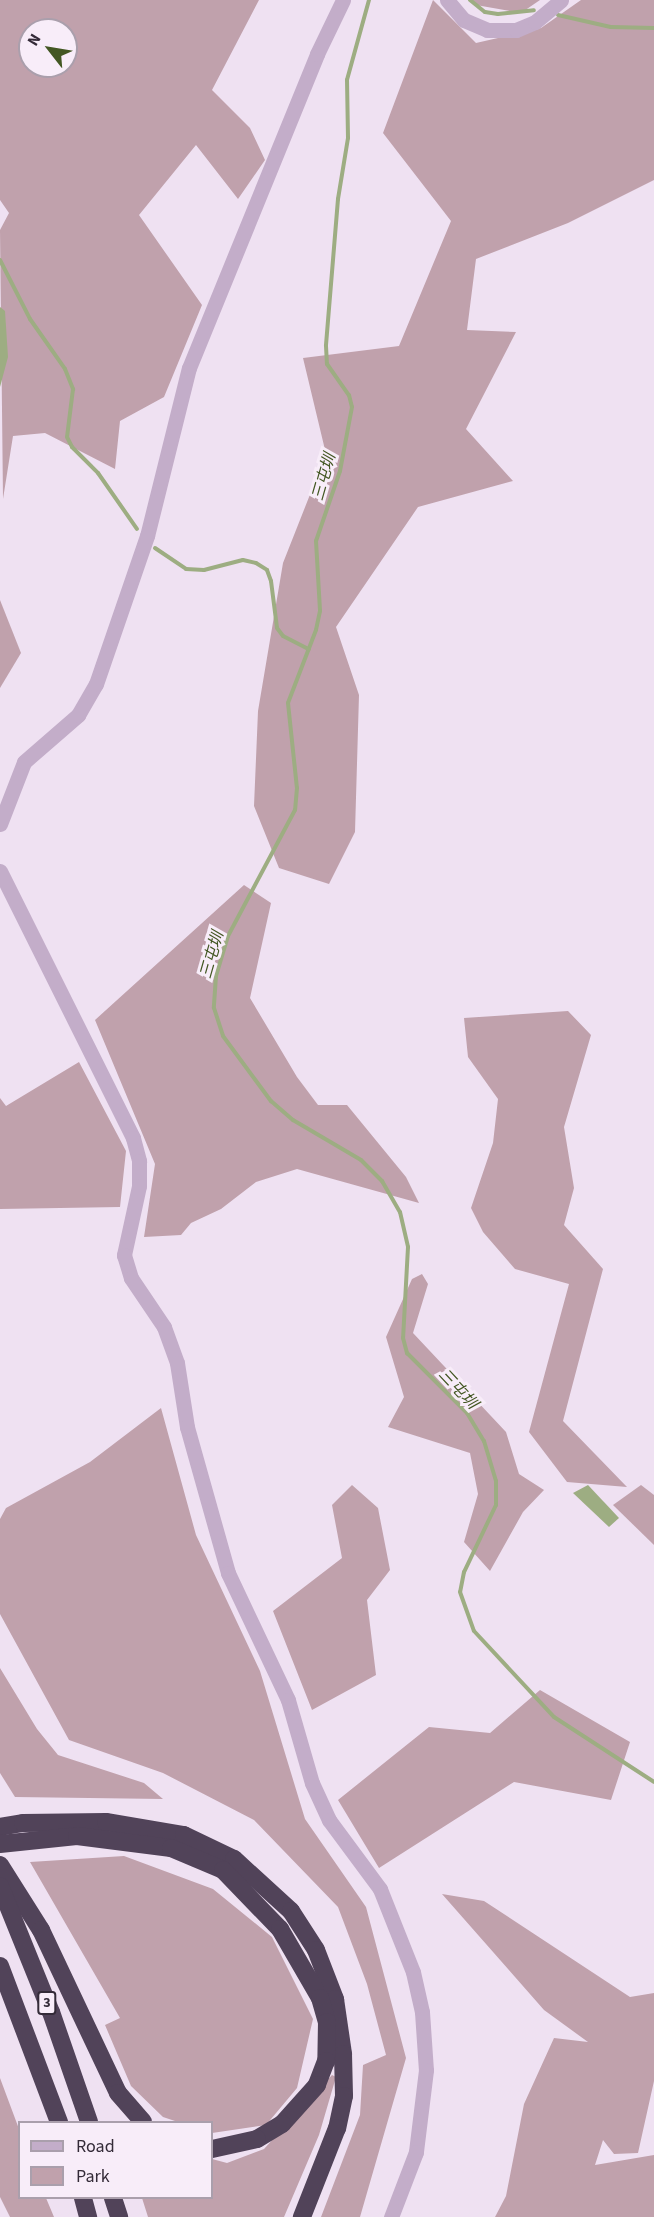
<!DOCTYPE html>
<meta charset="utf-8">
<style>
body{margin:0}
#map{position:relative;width:654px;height:2217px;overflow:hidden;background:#efe1f2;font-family:"Source Sans 3","Noto Sans TC",sans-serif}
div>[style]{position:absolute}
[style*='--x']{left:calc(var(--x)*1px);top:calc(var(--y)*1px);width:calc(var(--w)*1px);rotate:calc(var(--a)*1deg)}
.green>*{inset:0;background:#c0a1ac}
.water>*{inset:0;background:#9dad82}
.stream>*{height:4px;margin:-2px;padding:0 2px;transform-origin:2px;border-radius:2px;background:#9dad82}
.tertiary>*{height:15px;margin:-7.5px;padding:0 7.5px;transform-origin:7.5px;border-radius:7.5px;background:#c3adc9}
.motorway>*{height:18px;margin:-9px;padding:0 9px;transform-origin:9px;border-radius:9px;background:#514359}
span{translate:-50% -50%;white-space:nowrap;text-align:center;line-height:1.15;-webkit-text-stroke:6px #f8edf9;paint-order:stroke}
.shield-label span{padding:2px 4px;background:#f8edf9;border:2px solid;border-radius:4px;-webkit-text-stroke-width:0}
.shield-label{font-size:14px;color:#342b38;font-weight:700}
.water-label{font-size:16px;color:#435723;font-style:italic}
.legend{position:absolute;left:18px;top:2121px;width:195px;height:78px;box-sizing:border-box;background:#f8edf9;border:2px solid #aa9fac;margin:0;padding:8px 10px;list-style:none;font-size:18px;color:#342b38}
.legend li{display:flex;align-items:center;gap:12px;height:30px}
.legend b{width:30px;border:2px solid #aa9fac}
.north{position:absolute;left:18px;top:18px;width:60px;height:60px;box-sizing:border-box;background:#f8edf9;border:2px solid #aa9fac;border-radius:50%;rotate:301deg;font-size:16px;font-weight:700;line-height:24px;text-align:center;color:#342b38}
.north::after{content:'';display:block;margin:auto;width:21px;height:27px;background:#435723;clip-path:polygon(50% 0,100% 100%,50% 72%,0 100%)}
</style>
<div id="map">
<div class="green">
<div style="clip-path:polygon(evenodd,0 0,259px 0,212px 90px,250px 128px,265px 160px,238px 199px,196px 145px,139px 215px,202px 305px,164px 397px,120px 421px,115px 469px,45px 433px,13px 436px,3px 499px,0 230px,9px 213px,0 200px,0 0,30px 30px,66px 30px,66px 66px,30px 66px,30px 30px)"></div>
<div style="clip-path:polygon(433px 0,476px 43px,541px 28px,581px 0,654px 0,654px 180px,568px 223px,476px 259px,467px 330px,516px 332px,466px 429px,513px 481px,418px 507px,336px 627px,359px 695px,355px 832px,329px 884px,279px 868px,254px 806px,258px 711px,283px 563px,326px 454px,303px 358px,399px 346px,451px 221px,383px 133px)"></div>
<div style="clip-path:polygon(470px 0,540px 0,521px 13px,476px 5px)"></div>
<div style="clip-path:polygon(0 600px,21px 653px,0 688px)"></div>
<div style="clip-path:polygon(244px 885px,271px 903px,250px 998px,297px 1077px,318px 1105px,347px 1105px,406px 1177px,419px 1203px,297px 1169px,256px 1182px,221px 1209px,191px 1223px,181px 1235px,144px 1237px,155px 1164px,95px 1020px)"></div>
<div style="clip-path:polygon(568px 1011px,591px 1035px,564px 1127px,574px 1188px,564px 1225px,603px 1269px,563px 1421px,627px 1487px,567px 1482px,529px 1432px,569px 1284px,515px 1269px,483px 1232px,471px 1208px,493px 1143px,498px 1099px,468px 1057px,464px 1018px)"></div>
<div style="clip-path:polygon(79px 1062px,126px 1151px,120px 1207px,0 1209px,0 1098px,6px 1106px)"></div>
<div style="clip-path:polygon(422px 1274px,428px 1284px,413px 1333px,506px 1432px,519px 1474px,544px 1490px,523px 1512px,490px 1571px,464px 1542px,478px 1494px,470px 1453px,388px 1427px,404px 1397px,386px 1337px,412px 1279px)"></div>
<div style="clip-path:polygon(161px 1408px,196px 1535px,260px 1671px,305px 1819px,366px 1907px,406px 2058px,360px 2217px,321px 2217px,360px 2115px,363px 2065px,386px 2055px,367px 1984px,338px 1907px,254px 1820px,163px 1773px,69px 1740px,0 1614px,0 1519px,6px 1508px,90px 1462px)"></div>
<div style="clip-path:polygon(352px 1485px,378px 1508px,390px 1570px,367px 1600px,376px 1675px,312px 1710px,273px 1611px,342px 1558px,332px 1505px)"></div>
<div style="clip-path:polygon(641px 1485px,654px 1495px,654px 1545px,613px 1505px)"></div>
<div style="clip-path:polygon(0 1668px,37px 1729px,58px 1755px,144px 1783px,163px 1799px,15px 1797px,0 1773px)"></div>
<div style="clip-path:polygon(540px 1690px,630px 1742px,611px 1800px,514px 1782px,379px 1868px,338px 1800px,429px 1727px,490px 1733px)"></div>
<div style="clip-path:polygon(124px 1856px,213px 1889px,272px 1937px,313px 2019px,297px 2088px,266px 2125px,212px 2133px,212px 2122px,178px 2122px,163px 2117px,131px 2086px,105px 2025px,120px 2018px,30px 1862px)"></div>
<div style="clip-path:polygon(442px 1894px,484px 1901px,630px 1997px,654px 1993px,654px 2081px,638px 2153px,614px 2154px,603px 2140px,595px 2165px,654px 2155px,654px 2217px,495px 2217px,506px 2196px,524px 2104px,554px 2038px,588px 2042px,544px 2010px)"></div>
<div style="clip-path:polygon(332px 2075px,336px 2077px,319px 2135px,284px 2217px,148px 2217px,142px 2198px,212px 2198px,212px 2159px,227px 2163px,264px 2149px)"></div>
<div style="clip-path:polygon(0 2078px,19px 2129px,20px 2198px,46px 2198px,54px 2217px,10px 2217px,0 2197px)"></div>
</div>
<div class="water">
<div style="clip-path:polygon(0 307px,5px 311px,8px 357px,0 387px)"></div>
<div style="clip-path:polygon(588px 1485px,619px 1518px,609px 1527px,573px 1493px)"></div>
</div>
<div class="stream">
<div style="--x:369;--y:0;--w:83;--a:105.4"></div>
<div style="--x:347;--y:80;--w:58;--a:89"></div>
<div style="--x:348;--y:138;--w:62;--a:99.3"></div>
<div style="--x:338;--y:199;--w:147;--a:94.7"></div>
<div style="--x:326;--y:346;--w:18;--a:87"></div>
<div style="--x:327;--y:364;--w:38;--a:55"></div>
<div style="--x:349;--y:395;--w:12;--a:76"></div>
<div style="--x:352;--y:407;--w:65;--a:100.6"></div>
<div style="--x:340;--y:471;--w:74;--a:108.9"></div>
<div style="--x:316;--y:541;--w:70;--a:86.7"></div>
<div style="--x:320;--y:611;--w:19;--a:102"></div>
<div style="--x:316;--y:630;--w:78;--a:111"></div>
<div style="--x:288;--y:703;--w:85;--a:84"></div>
<div style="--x:297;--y:788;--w:22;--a:95"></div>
<div style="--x:295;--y:810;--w:143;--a:118"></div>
<div style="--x:228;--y:936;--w:42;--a:106.7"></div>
<div style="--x:216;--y:976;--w:32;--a:94"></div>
<div style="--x:214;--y:1008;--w:29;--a:72"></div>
<div style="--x:223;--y:1036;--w:81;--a:53.6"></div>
<div style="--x:271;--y:1101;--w:29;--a:41"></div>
<div style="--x:293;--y:1120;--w:79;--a:30.5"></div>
<div style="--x:361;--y:1160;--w:30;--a:45"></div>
<div style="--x:382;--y:1181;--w:36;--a:60"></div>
<div style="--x:400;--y:1212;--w:36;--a:77"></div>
<div style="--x:408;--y:1247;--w:91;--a:93.1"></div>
<div style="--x:403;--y:1338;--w:16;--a:75"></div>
<div style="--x:407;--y:1353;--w:85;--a:45"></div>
<div style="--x:467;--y:1413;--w:33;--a:59"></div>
<div style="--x:484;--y:1441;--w:42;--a:73.3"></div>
<div style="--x:496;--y:1481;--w:24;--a:90"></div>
<div style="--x:496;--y:1505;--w:74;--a:115.5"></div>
<div style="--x:464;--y:1572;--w:20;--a:101"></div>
<div style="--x:460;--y:1592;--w:41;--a:70.3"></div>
<div style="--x:474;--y:1631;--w:117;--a:47.1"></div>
<div style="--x:554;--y:1717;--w:119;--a:33"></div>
<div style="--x:470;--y:0;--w:19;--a:39"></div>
<div style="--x:485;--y:12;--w:13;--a:9"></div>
<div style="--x:498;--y:14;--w:36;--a:-6"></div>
<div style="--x:558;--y:15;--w:54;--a:12.8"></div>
<div style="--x:611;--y:27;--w:43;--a:1.3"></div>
<div style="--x:0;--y:260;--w:66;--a:63"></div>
<div style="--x:30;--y:319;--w:61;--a:55"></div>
<div style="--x:65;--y:369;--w:22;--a:68"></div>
<div style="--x:73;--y:389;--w:48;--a:97.1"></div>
<div style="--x:67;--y:437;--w:11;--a:63"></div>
<div style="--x:72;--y:447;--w:37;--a:45"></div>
<div style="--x:98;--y:473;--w:68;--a:55.1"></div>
<div style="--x:155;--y:548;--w:37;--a:34"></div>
<div style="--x:186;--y:569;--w:18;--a:3"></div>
<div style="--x:204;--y:570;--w:40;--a:-14.4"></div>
<div style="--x:243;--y:560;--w:13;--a:13"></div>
<div style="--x:256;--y:563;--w:13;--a:32"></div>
<div style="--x:267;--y:570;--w:12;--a:70"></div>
<div style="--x:271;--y:581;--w:47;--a:82.7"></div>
<div style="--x:277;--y:628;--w:10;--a:53"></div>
<div style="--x:283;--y:636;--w:29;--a:27"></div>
</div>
<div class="tertiary">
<div style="--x:447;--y:0;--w:26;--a:50"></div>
<div style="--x:464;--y:20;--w:25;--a:23"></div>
<div style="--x:487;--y:30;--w:29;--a:0"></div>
<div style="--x:516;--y:30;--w:21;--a:-23"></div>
<div style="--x:535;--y:22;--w:34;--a:-40"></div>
<div style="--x:0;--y:824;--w:66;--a:-68.8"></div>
<div style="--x:24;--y:762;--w:72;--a:-41"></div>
<div style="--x:78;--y:715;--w:36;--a:-60"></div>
<div style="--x:96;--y:684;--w:157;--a:-71"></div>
<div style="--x:147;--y:536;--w:173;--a:-76"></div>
<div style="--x:189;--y:368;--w:339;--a:-67.8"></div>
<div style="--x:317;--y:54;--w:60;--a:-64.3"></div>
<div style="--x:0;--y:871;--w:298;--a:63.5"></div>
<div style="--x:133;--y:1138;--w:24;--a:75"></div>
<div style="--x:139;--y:1161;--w:25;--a:90"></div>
<div style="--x:139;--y:1186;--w:71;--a:102.3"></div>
<div style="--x:124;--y:1255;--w:24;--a:73"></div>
<div style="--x:131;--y:1278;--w:59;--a:56"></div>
<div style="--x:164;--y:1327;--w:38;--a:70"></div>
<div style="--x:177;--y:1363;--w:65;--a:81.1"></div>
<div style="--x:187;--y:1427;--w:152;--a:74.3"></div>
<div style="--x:228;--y:1573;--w:140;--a:64.7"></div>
<div style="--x:288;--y:1700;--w:86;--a:73.9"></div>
<div style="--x:312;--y:1783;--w:41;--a:65.3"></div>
<div style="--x:329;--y:1820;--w:86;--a:53.5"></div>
<div style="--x:380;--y:1889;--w:89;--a:68.3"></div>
<div style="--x:413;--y:1972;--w:41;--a:77.3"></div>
<div style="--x:422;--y:2012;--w:58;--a:86.1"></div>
<div style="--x:426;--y:2070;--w:83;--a:97"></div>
<div style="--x:416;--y:2152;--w:70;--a:111"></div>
</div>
<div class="motorway">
<div style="--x:0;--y:1827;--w:23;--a:-10"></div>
<div style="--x:23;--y:1823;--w:83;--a:-0.7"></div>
<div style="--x:106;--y:1822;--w:79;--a:9.5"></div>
<div style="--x:184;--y:1835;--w:55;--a:25.6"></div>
<div style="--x:234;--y:1859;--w:77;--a:42.4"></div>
<div style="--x:291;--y:1911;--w:46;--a:57.3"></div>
<div style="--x:316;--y:1950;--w:53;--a:68.8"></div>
<div style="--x:335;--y:1999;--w:56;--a:81.7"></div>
<div style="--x:343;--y:2054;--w:42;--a:88.6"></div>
<div style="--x:344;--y:2096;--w:33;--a:102"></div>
<div style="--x:337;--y:2128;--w:96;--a:111.5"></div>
<div style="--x:0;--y:1844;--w:77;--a:-5.9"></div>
<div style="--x:77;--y:1836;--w:95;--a:7.3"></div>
<div style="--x:171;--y:1848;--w:56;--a:22.9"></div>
<div style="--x:223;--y:1870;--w:82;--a:46"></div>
<div style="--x:280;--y:1929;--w:80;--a:59.9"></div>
<div style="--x:320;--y:1998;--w:25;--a:74"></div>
<div style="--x:327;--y:2022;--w:39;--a:91"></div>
<div style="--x:326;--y:2061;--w:26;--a:111"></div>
<div style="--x:317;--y:2085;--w:52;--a:131.9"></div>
<div style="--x:282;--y:2124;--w:29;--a:149"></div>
<div style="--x:257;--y:2139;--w:46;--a:167.5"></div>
<div style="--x:0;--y:1865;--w:77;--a:57.8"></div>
<div style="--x:41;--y:1930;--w:180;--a:64.7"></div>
<div style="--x:118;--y:2093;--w:38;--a:49"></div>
<div style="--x:0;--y:1886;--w:136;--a:68"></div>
<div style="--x:51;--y:2012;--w:116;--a:70.9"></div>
<div style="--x:0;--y:1966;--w:167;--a:69.3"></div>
<div style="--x:83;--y:2198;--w:20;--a:75"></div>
<div style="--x:113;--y:2198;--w:20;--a:72"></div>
</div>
<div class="shield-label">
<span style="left:47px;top:2003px">3</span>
</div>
<div class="water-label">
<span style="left:324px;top:477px;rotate:-74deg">三屯圳</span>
<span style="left:212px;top:955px;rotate:-74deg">三屯圳</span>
<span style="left:458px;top:1389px;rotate:47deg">三屯圳</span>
</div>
<ul class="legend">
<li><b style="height:8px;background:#c3adc9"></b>Road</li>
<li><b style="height:16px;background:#c0a1ac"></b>Park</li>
</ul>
<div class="north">N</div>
</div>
